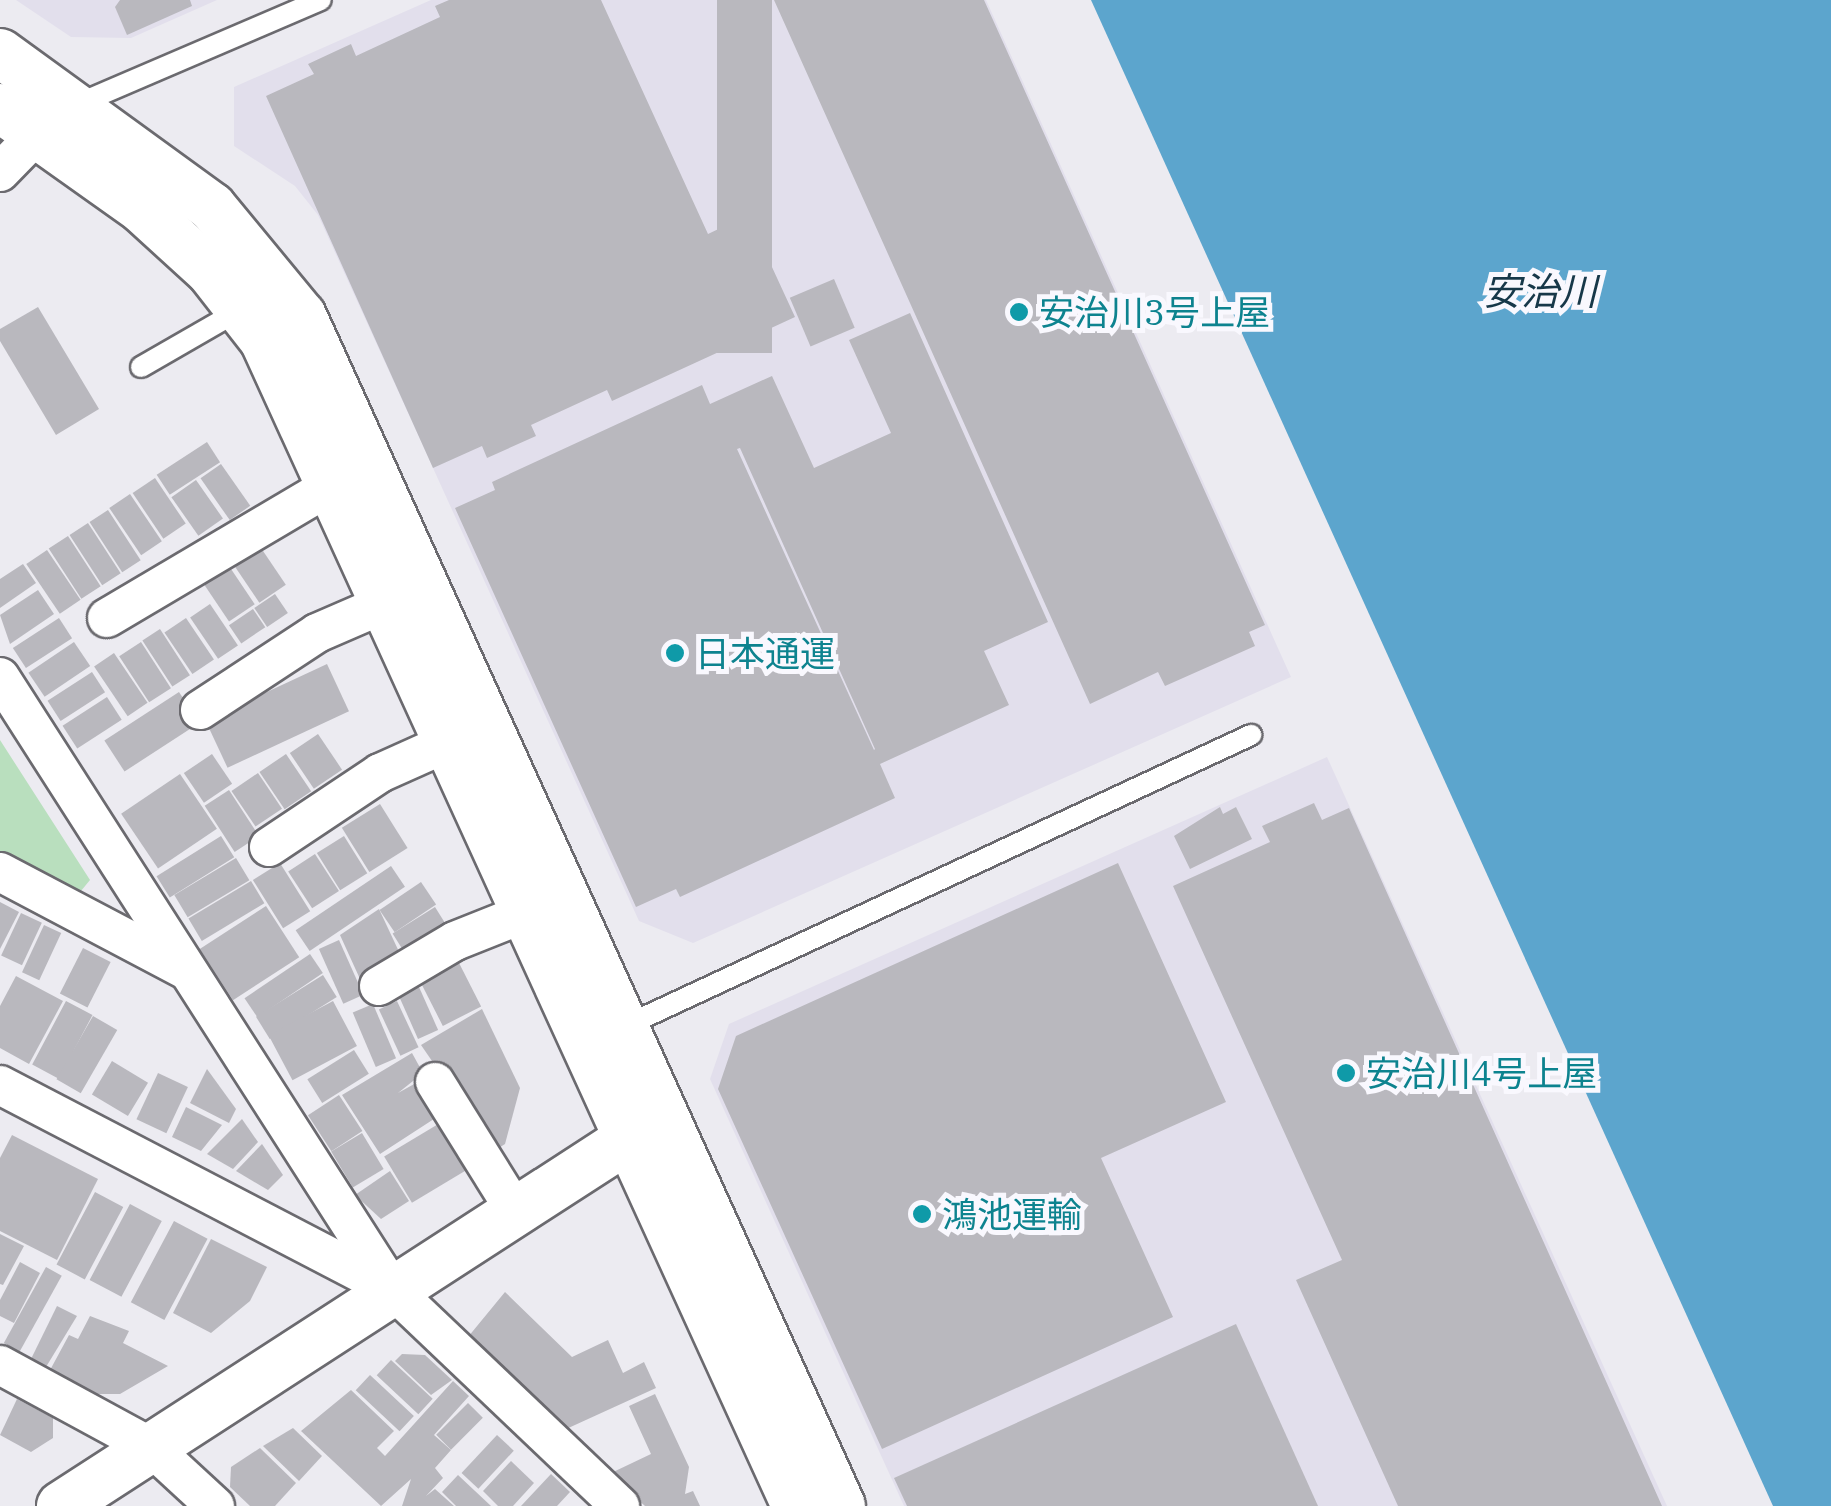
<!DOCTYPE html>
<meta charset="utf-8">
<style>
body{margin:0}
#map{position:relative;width:1831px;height:1506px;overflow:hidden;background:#ecebf1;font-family:"IBM Plex Serif","Noto Sans JP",serif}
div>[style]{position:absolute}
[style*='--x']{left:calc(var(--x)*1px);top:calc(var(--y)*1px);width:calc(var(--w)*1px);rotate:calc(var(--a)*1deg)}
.built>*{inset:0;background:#e2dfec}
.green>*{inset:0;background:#b9dfbe}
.water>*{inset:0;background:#5ca5cd}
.building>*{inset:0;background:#b9b8be;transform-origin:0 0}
.roads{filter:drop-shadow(2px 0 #6b6a6f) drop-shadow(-2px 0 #6b6a6f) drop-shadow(0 2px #6b6a6f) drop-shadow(0 -2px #6b6a6f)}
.service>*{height:20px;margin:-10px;padding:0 10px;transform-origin:10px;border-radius:10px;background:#fff}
.minor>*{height:38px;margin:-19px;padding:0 19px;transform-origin:19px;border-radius:19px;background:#fff}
.tertiary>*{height:48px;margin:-24px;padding:0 24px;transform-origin:24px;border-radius:24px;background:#fff}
.dots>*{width:28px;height:28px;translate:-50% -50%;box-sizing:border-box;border:5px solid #f9f8fe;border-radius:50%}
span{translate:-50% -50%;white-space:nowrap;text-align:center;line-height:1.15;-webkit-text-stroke:10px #f9f8fe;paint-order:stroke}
.culture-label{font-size:35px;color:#0d838f}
.left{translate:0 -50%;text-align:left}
.water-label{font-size:38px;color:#173849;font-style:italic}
</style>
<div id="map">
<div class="built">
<div style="clip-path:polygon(16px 0,217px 0,131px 38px,71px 37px)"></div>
<div style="clip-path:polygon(431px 0,986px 0,1291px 677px,693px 943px,639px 921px,318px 215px,295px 186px,234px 146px,234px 87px)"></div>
<div style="clip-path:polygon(1327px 757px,1667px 1506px,904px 1506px,710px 1079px,729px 1024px)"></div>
</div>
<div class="green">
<div style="clip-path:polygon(0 740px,90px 880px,76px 897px,0 857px)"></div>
</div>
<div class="water">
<div style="clip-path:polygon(1091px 0,1831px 0,1831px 1506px,1773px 1506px)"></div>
</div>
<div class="building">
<div style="clip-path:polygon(120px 0,190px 0,192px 6px,127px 35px,115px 7px)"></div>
<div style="clip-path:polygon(449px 0,601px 0,708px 234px,748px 215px,795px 317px,612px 401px,607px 390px,531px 425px,536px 436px,487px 458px,482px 446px,433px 468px,266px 96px,314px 74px,308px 64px,351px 44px,356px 56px,440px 17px,435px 6px)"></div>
<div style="left:717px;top:0;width:55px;height:353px"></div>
<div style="clip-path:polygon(774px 0,984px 0,1265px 625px,1249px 632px,1255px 646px,1165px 686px,1158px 672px,1090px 704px)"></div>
<div style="left:834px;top:279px;width:53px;height:48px;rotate:67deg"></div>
<div style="clip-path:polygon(38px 307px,99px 409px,56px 435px,0 341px,0 329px)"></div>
<div style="clip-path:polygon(evenodd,910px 313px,1048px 622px,984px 651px,1009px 705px,880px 764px,895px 798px,680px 897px,676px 889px,636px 907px,455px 508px,495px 490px,492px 482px,702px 385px,710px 404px,772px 376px,814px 468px,891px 433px,849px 340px,910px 313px,740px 448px,875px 749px,874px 750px,737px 449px,740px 448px)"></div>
<div style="left:207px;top:442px;width:24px;height:60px;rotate:57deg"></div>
<div style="left:221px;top:464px;width:51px;height:25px;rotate:55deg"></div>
<div style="left:155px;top:478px;width:55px;height:27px;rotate:56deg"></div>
<div style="left:196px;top:480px;width:47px;height:30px;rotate:55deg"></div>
<div style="left:130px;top:494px;width:57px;height:25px;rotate:56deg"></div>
<div style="left:108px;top:510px;width:60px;height:22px;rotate:57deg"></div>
<div style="left:88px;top:523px;width:60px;height:22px;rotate:57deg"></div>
<div style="left:68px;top:536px;width:60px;height:23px;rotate:57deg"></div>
<div style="left:259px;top:545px;width:48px;height:32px;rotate:56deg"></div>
<div style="left:47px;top:550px;width:60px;height:25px;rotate:56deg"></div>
<div style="clip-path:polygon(23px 564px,36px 583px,0 608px,0 579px)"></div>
<div style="left:229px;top:566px;width:46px;height:31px;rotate:56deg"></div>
<div style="clip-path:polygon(38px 590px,54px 614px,10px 644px,0 615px)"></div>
<div style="left:275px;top:594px;width:23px;height:25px;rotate:56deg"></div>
<div style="left:210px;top:604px;width:50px;height:24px;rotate:56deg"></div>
<div style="left:253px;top:609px;width:22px;height:29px;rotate:56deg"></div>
<div style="left:59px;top:618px;width:24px;height:55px;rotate:57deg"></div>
<div style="left:186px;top:618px;width:50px;height:26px;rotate:56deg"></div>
<div style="left:160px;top:629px;width:55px;height:21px;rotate:57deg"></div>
<div style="left:74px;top:642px;width:29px;height:55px;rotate:56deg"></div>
<div style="left:141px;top:642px;width:55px;height:26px;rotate:57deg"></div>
<div style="left:114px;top:653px;width:60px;height:24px;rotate:56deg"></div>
<div style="left:327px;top:664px;width:52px;height:134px;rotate:65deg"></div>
<div style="left:92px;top:672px;width:24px;height:53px;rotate:57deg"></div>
<div style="left:179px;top:692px;width:37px;height:89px;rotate:57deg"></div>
<div style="left:107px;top:697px;width:27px;height:53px;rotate:57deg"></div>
<div style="left:318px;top:734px;width:43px;height:34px;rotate:56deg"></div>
<div style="left:212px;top:754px;width:36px;height:34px;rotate:56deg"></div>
<div style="left:286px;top:754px;width:45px;height:32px;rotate:56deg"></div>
<div style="left:258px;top:773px;width:43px;height:32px;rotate:56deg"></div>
<div style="left:180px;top:774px;width:66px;height:71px;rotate:56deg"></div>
<div style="left:229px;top:790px;width:55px;height:29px;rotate:57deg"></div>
<div style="clip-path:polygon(1314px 803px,1322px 820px,1349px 808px,1662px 1506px,1398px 1506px,1296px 1280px,1342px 1260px,1173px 886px,1270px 842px,1262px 826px)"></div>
<div style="left:380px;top:804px;width:52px;height:45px;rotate:58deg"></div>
<div style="clip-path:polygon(1220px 807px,1223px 814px,1236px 807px,1252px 839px,1190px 869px,1174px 836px)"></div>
<div style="left:221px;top:836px;width:25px;height:76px;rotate:58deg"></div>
<div style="left:344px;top:836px;width:44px;height:32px;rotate:58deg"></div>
<div style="left:315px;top:854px;width:44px;height:32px;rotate:57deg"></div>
<div style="left:236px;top:858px;width:26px;height:72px;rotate:59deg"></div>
<div style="left:280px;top:863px;width:57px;height:32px;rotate:58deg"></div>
<div style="clip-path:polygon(1118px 863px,1226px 1102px,1101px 1158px,1173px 1317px,882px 1449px,718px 1089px,736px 1036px)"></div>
<div style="left:391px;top:866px;width:25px;height:115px;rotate:56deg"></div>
<div style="left:251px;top:881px;width:26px;height:73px;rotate:59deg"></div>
<div style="left:421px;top:882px;width:27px;height:50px;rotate:56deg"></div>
<div style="clip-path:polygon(0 902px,19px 912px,0 949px)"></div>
<div style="left:266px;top:906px;width:61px;height:79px;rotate:57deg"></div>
<div style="left:435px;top:907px;width:25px;height:50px;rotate:58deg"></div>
<div style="clip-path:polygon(379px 909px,401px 956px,360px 979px,340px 935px)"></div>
<div style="left:21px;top:913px;width:23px;height:47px;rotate:25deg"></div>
<div style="left:44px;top:925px;width:19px;height:52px;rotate:25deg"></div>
<div style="left:339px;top:940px;width:60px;height:22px;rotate:66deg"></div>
<div style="left:83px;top:948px;width:31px;height:51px;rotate:27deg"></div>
<div style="left:310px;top:954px;width:23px;height:79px;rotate:56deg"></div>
<div style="left:458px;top:961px;width:51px;height:43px;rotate:63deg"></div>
<div style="left:323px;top:975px;width:26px;height:79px;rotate:58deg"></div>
<div style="clip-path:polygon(16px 976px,63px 1001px,29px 1064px,0 1048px,0 1006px)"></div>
<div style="left:419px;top:987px;width:47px;height:22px;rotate:66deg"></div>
<div style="left:66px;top:1001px;width:30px;height:72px;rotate:28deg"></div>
<div style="left:333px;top:1001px;width:51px;height:73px;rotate:62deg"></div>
<div style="left:397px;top:1001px;width:51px;height:20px;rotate:65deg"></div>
<div style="left:373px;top:1004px;width:59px;height:22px;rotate:67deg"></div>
<div style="clip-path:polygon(482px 1009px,520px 1088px,505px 1144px,494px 1151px,421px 1045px)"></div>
<div style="left:93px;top:1016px;width:28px;height:73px;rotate:30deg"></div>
<div style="left:354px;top:1050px;width:28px;height:55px;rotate:58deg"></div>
<div style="clip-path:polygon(412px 1053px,423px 1073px,398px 1093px,416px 1083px,437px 1117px,380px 1154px,342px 1095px)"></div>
<div style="left:112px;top:1061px;width:42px;height:39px;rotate:31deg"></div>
<div style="clip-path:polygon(207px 1069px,236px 1109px,229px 1123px,190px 1103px)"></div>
<div style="left:158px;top:1073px;width:33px;height:51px;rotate:25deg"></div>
<div style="left:339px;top:1095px;width:43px;height:37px;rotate:57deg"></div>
<div style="clip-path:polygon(186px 1107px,222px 1125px,201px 1151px,172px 1137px)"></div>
<div style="clip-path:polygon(242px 1119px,258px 1142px,233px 1169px,207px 1154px)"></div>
<div style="left:445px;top:1120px;width:54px;height:71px;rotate:59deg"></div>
<div style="left:362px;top:1133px;width:42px;height:36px;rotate:59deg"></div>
<div style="clip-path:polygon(12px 1135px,98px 1179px,57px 1260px,0 1231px,0 1158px)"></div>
<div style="clip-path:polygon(262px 1144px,283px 1175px,268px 1190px,236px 1171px)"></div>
<div style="clip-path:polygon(390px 1171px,409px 1201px,381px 1219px,355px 1195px)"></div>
<div style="left:95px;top:1192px;width:32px;height:82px;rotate:28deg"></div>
<div style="left:130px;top:1204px;width:36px;height:86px;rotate:28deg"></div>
<div style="left:174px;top:1221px;width:38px;height:92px;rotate:28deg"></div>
<div style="clip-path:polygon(0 1234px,24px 1246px,3px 1285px,0 1284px)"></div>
<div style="clip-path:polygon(211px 1239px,267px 1267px,250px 1301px,211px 1333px,173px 1313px)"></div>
<div style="clip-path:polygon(20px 1262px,40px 1273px,14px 1323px,0 1316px,0 1300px)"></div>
<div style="left:46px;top:1267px;width:18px;height:87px;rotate:29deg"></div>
<div style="clip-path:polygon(505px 1292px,572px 1357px,608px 1340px,623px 1373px,644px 1362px,656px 1388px,564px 1430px,468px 1337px)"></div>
<div style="clip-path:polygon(57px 1306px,77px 1316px,46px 1367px,31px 1359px)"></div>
<div style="clip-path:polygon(90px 1316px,129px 1331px,123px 1343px,168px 1366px,120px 1394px,92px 1394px,49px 1372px,69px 1335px,78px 1339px)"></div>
<div style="clip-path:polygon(1236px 1324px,1318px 1506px,907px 1506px,894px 1478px)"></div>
<div style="clip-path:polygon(402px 1354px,425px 1355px,452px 1380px,431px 1395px,395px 1361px)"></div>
<div style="left:391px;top:1360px;width:57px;height:21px;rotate:43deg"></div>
<div style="left:370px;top:1375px;width:60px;height:21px;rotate:43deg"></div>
<div style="clip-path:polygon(453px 1381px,469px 1396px,434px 1435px,451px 1450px,435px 1468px,443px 1478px,426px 1496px,435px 1489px,454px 1506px,402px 1506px,411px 1479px,381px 1506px,301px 1431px,351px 1390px,394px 1431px,377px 1448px,385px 1456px)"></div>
<div style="clip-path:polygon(655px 1394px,689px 1467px,685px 1494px,693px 1491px,700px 1506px,645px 1506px,609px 1474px,651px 1454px,629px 1406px)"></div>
<div style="clip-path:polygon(17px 1399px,53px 1418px,53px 1438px,31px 1452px,0 1435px)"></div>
<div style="left:468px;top:1403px;width:21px;height:45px;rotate:45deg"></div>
<div style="clip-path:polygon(293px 1428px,322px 1456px,299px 1481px,263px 1446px)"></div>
<div style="left:497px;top:1435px;width:23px;height:52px;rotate:43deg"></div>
<div style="clip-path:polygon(260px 1448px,296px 1483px,275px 1506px,250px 1506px,230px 1487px,231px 1467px)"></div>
<div style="clip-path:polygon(511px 1461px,534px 1483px,513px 1506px,498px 1506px,483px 1491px)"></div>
<div style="clip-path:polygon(551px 1474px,570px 1492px,557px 1506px,521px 1506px)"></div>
<div style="clip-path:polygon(458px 1475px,491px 1506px,456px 1506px,442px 1492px)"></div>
</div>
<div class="roads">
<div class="service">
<div style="--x:78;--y:104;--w:264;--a:-23.2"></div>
<div style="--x:141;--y:367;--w:114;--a:-29.9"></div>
<div style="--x:623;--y:1027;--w:693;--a:-24.94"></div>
</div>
<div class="minor">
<div style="--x:0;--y:172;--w:54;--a:-45.7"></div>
<div style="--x:107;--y:618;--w:259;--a:-30.6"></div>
<div style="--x:0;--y:677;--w:727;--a:57.36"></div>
<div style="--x:392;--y:1289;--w:315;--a:43.6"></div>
<div style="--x:200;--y:710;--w:140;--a:-33.3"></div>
<div style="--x:317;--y:633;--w:73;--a:-23.4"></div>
<div style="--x:269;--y:847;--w:133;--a:-33.7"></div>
<div style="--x:380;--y:773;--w:73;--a:-24.1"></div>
<div style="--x:0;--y:872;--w:212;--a:27.8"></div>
<div style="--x:379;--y:986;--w:88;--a:-30.6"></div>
<div style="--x:455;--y:941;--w:73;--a:-21.7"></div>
<div style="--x:435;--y:1082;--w:150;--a:58.1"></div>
<div style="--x:0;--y:1085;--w:437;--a:27.5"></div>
<div style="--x:0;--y:1365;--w:172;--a:28.5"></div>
<div style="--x:151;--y:1447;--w:87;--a:42.7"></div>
</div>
<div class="tertiary">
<div style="--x:0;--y:53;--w:262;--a:36"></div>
<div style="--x:212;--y:207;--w:141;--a:50.5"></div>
<div style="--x:302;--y:316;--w:1306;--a:65.63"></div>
<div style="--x:0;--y:108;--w:174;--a:35.4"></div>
<div style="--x:142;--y:209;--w:92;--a:42.4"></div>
<div style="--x:210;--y:271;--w:88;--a:52"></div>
<div style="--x:264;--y:340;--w:1282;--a:65.47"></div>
<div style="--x:61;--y:1506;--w:675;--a:-32.91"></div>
</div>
</div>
<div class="dots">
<div style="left:1019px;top:312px;background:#0f9aa8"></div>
<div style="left:675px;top:653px;background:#0f9aa8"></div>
<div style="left:1346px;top:1073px;background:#0f9aa8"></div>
<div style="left:922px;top:1214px;background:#0f9aa8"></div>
</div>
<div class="culture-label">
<span class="left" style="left:1039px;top:312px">安治川3号上屋</span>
<span class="left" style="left:695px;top:653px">日本通運</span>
<span class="left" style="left:1366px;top:1073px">安治川4号上屋</span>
<span class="left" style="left:942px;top:1214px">鴻池運輸</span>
</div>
<div class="water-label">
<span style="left:1540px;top:291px">安治川</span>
</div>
</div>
